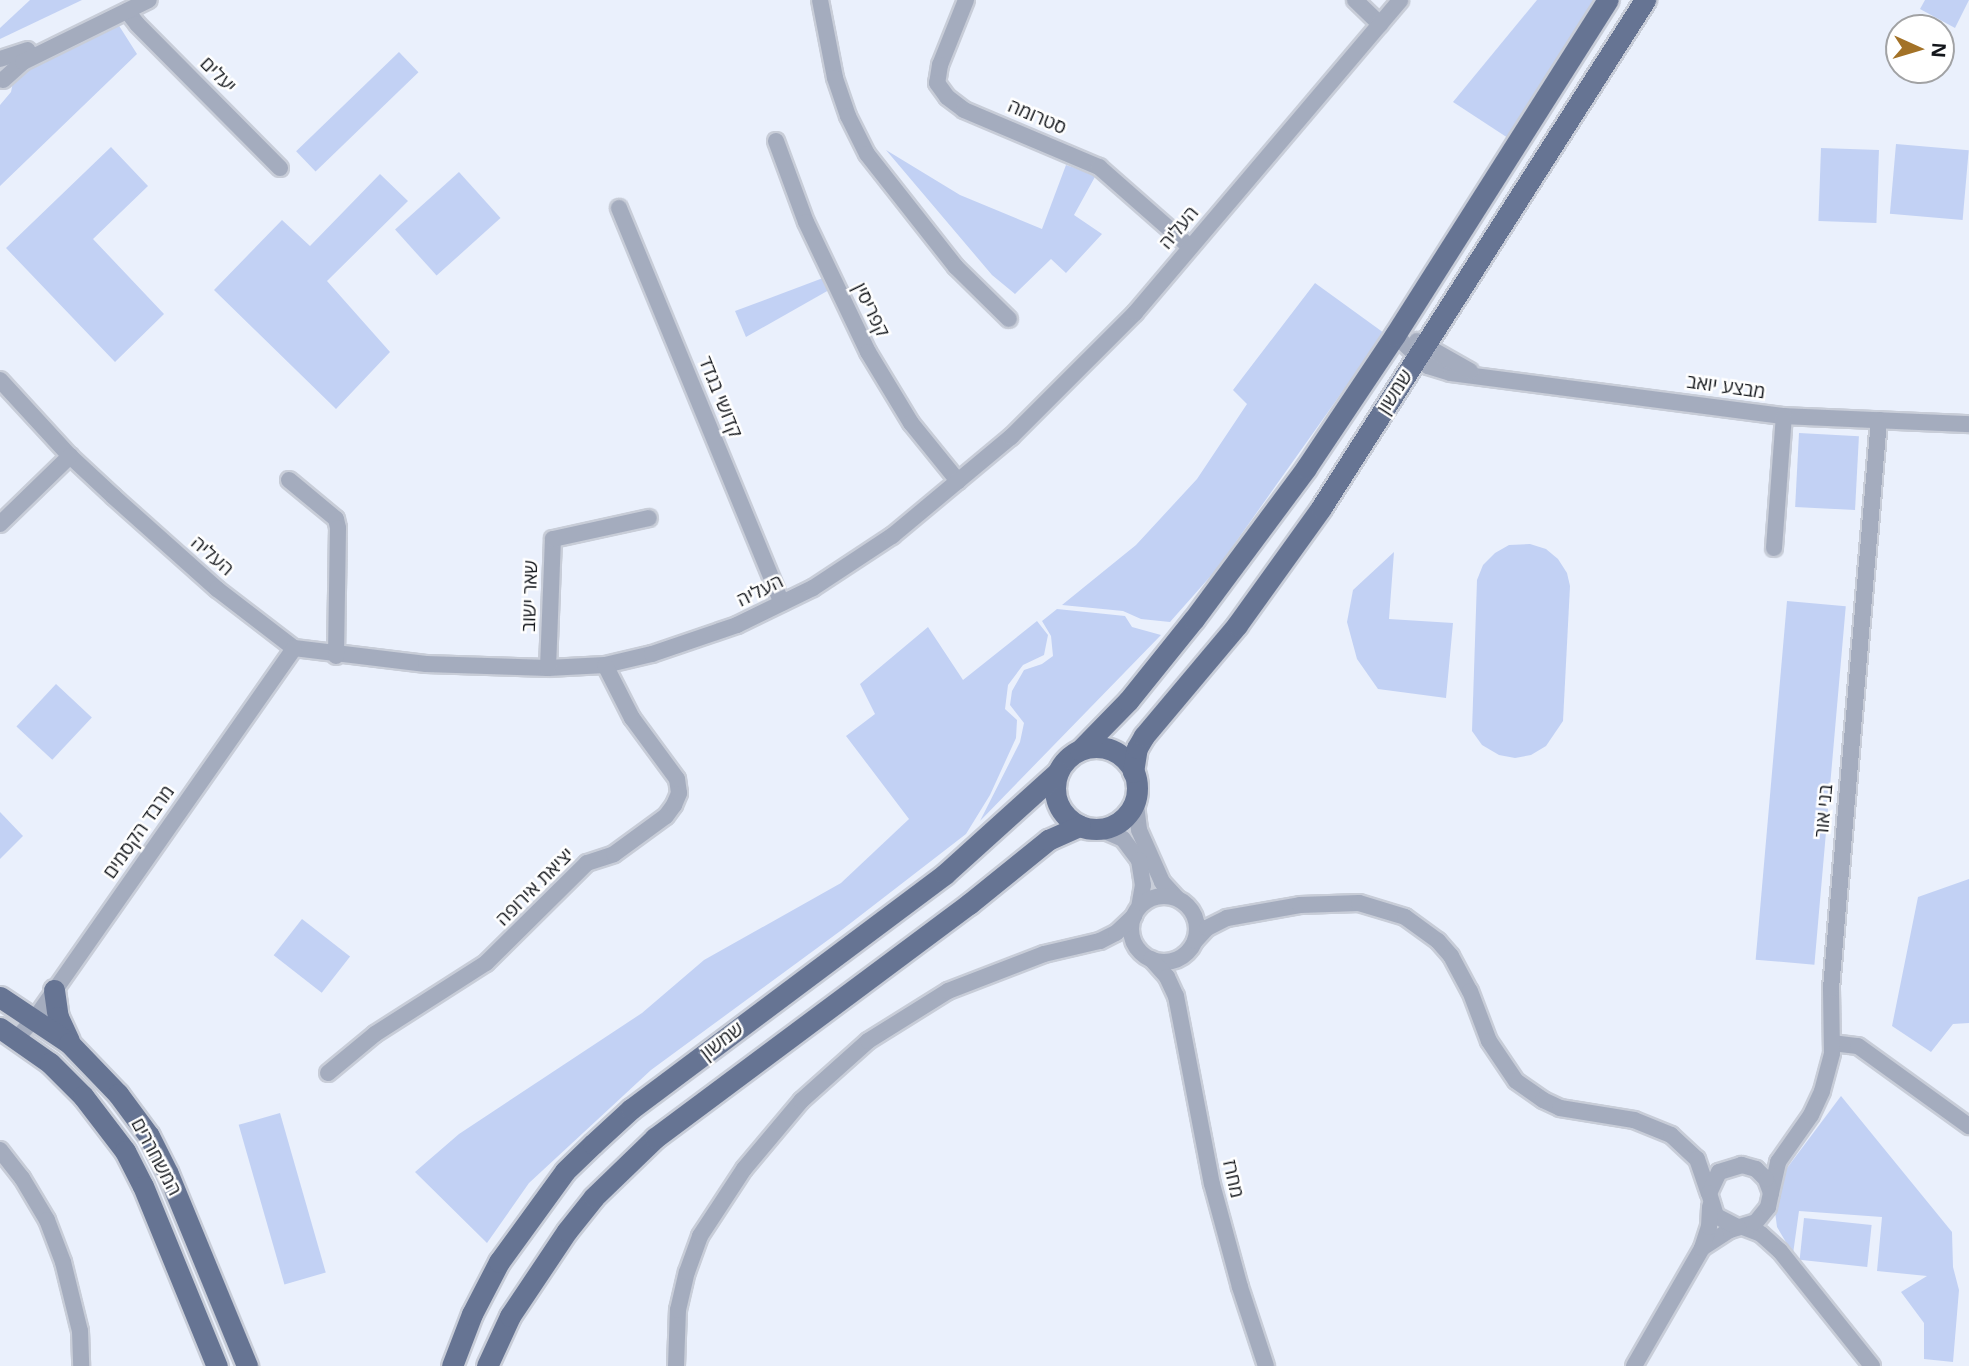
<!DOCTYPE html>
<meta charset="utf-8">
<style>
body{margin:0}
#map{position:relative;width:1969px;height:1366px;overflow:hidden;background:#eaf0fc;font-family:"Open Sans","Noto Sans Hebrew",sans-serif}
div>[style]{position:absolute}
[style*='--x']{left:calc(var(--x)*1px);top:calc(var(--y)*1px);width:calc(var(--w)*1px);rotate:calc(var(--a)*1deg)}
.green>*{inset:0;background:#c2d1f4;transform-origin:0 0}
.roads{filter:drop-shadow(2px 0 #c8cdd8) drop-shadow(-2px 0 #c8cdd8) drop-shadow(0 2px #c8cdd8) drop-shadow(0 -2px #c8cdd8)}
.minor>*{height:16px;margin:-8px;padding:0 8px;transform-origin:8px;border-radius:8px;background:#a4acbe}
.minor>.ring{margin:-8px;padding:0;box-sizing:content-box;background:none;border:16px solid #a4acbe;border-radius:50%}
.major>*{height:21px;margin:-10.5px;padding:0 10.5px;transform-origin:10.5px;border-radius:10.5px;background:#667493}
.major>.ring{margin:-10.5px;padding:0;box-sizing:content-box;background:none;border:21px solid #667493;border-radius:50%}
span{translate:-50% -50%;white-space:nowrap;text-align:center;line-height:1.15;-webkit-text-stroke:5px #fff;paint-order:stroke}
.street-label{font-size:19px;color:#13161b}
.north{position:absolute;left:1885px;top:14px;width:70px;height:70px;box-sizing:border-box;background:#fff;border:2px solid #a1a2a4;border-radius:50%;rotate:94deg;font-size:19px;font-weight:700;line-height:28px;text-align:center;color:#13161b}
.north::after{content:'';display:block;margin:auto;width:24px;height:32px;background:#a37227;clip-path:polygon(50% 0,100% 100%,50% 72%,0 100%)}
</style>
<div id="map">
<div class="green">
<div style="clip-path:polygon(30px 0,82px 0,0 39px,0 28px)"></div>
<div style="clip-path:polygon(1537px 0,1596px 0,1508px 138px,1453px 102px)"></div>
<div style="clip-path:polygon(1925px 0,1969px 0,1955px 28px,1920px 9px)"></div>
<div style="clip-path:polygon(116px 21px,137px 54px,0 186px,0 105px,11px 92px,14px 77px)"></div>
<div style="left:399px;top:52px;width:28px;height:143px;rotate:46deg"></div>
<div style="left:1896px;top:144px;width:73px;height:70px;rotate:5deg"></div>
<div style="clip-path:polygon(111px 147px,148px 186px,93px 239px,164px 314px,115px 362px,6px 248px)"></div>
<div style="left:1821px;top:148px;width:58px;height:73px;rotate:2deg"></div>
<div style="clip-path:polygon(886px 150px,960px 195px,1042px 229px,1066px 165px,1096px 175px,1074px 215px,1102px 234px,1066px 273px,1051px 259px,1015px 294px,992px 275px)"></div>
<div style="left:459px;top:172px;width:62px;height:86px;rotate:48deg"></div>
<div style="clip-path:polygon(380px 174px,408px 201px,327px 281px,390px 352px,336px 409px,214px 290px,282px 220px,310px 246px)"></div>
<div style="clip-path:polygon(823px 278px,829px 290px,746px 337px,735px 311px)"></div>
<div style="clip-path:polygon(1315px 283px,1384px 333px,1216px 570px,1170px 622px,1141px 619px,1123px 611px,1062px 605px,1136px 545px,1197px 479px,1247px 404px,1233px 390px)"></div>
<div style="left:1799px;top:433px;width:60px;height:74px;rotate:3deg"></div>
<div style="clip-path:polygon(1530px 544px,1546px 549px,1558px 559px,1567px 573px,1570px 586px,1563px 721px,1546px 746px,1531px 755px,1515px 758px,1499px 755px,1482px 745px,1472px 731px,1477px 580px,1483px 565px,1495px 553px,1509px 545px)"></div>
<div style="clip-path:polygon(1394px 552px,1389px 619px,1453px 623px,1446px 698px,1378px 689px,1357px 659px,1347px 622px,1353px 590px)"></div>
<div style="left:1787px;top:601px;width:59px;height:360px;rotate:5deg"></div>
<div style="clip-path:polygon(1057px 609px,1125px 616px,1132px 627px,1161px 635px,980px 821px,1020px 742px,1024px 723px,1010px 705px,1012px 691px,1024px 670px,1042px 664px,1053px 656px,1051px 636px,1042px 621px)"></div>
<div style="clip-path:polygon(1037px 621px,1048px 635px,1044px 655px,1023px 665px,1008px 685px,1005px 709px,1017px 720px,1016px 738px,990px 795px,966px 834px,843px 929px,651px 1070px,529px 1183px,487px 1243px,415px 1172px,459px 1134px,642px 1013px,704px 960px,841px 883px,909px 819px,846px 736px,875px 714px,860px 684px,928px 627px,963px 680px)"></div>
<div style="left:56px;top:684px;width:49px;height:58px;rotate:43deg"></div>
<div style="clip-path:polygon(0 812px,23px 836px,0 859px)"></div>
<div style="clip-path:polygon(1969px 879px,1969px 1023px,1953px 1024px,1931px 1052px,1892px 1026px,1918px 897px)"></div>
<div style="left:302px;top:919px;width:61px;height:46px;rotate:38deg"></div>
<div style="clip-path:polygon(1841px 1096px,1952px 1232px,1953px 1267px,1959px 1290px,1953px 1362px,1924px 1359px,1924px 1323px,1901px 1292px,1927px 1276px,1877px 1271px,1882px 1217px,1799px 1211px,1793px 1254px,1777px 1227px,1774px 1204px,1781px 1176px)"></div>
<div style="left:280px;top:1113px;width:166px;height:43px;rotate:74deg"></div>
<div style="left:1804px;top:1218px;width:68px;height:42px;rotate:6deg"></div>
</div>
<div class="roads">
<div class="minor">
<div style="--x:820;--y:0;--w:79;--a:79.1"></div>
<div style="--x:835;--y:78;--w:40;--a:71.1"></div>
<div style="--x:848;--y:116;--w:42;--a:63.4"></div>
<div style="--x:867;--y:154;--w:144;--a:51.8"></div>
<div style="--x:956;--y:267;--w:74;--a:44.5"></div>
<div style="--x:966;--y:0;--w:70;--a:111.8"></div>
<div style="--x:940;--y:65;--w:18;--a:99"></div>
<div style="--x:937;--y:83;--w:17;--a:54"></div>
<div style="--x:947;--y:97;--w:21;--a:37"></div>
<div style="--x:964;--y:110;--w:147;--a:22.9"></div>
<div style="--x:1099;--y:167;--w:121;--a:41.3"></div>
<div style="--x:1355;--y:0;--w:35;--a:44"></div>
<div style="--x:127;--y:11;--w:16;--a:52"></div>
<div style="--x:137;--y:24;--w:203;--a:45.2"></div>
<div style="--x:0;--y:59;--w:29;--a:-18"></div>
<div style="--x:3;--y:80;--w:27;--a:-42"></div>
<div style="--x:23;--y:62;--w:140;--a:-26.2"></div>
<div style="--x:776;--y:141;--w:86;--a:69.7"></div>
<div style="--x:806;--y:222;--w:144;--a:64.5"></div>
<div style="--x:868;--y:352;--w:83;--a:58.8"></div>
<div style="--x:911;--y:423;--w:75;--a:51"></div>
<div style="--x:619;--y:208;--w:427;--a:67.6"></div>
<div style="--x:1395;--y:335;--w:45;--a:43.2"></div>
<div style="--x:1428;--y:366;--w:24;--a:17"></div>
<div style="--x:1451;--y:373;--w:336;--a:7.4"></div>
<div style="--x:1784;--y:416;--w:185;--a:2.5"></div>
<div style="--x:1417;--y:341;--w:61;--a:29.5"></div>
<div style="--x:0;--y:380;--w:103;--a:47.4"></div>
<div style="--x:70;--y:456;--w:60;--a:43"></div>
<div style="--x:114;--y:497;--w:138;--a:41.8"></div>
<div style="--x:217;--y:589;--w:97;--a:37.5"></div>
<div style="--x:294;--y:648;--w:133;--a:6.9"></div>
<div style="--x:426;--y:664;--w:122;--a:1.9"></div>
<div style="--x:548;--y:668;--w:57;--a:-3"></div>
<div style="--x:605;--y:665;--w:48;--a:-13.2"></div>
<div style="--x:652;--y:654;--w:90;--a:-18.8"></div>
<div style="--x:737;--y:625;--w:85;--a:-26"></div>
<div style="--x:813;--y:588;--w:95;--a:-33.4"></div>
<div style="--x:892;--y:536;--w:155;--a:-39.8"></div>
<div style="--x:1011;--y:437;--w:175;--a:-45"></div>
<div style="--x:1135;--y:313;--w:410;--a:-49.7"></div>
<div style="--x:289;--y:480;--w:61;--a:39.7"></div>
<div style="--x:336;--y:519;--w:9;--a:77"></div>
<div style="--x:338;--y:528;--w:128;--a:90.9"></div>
<div style="--x:0;--y:524;--w:98;--a:-44.2"></div>
<div style="--x:1774;--y:548;--w:132;--a:-85.7"></div>
<div style="--x:548;--y:668;--w:129;--a:-87.8"></div>
<div style="--x:553;--y:539;--w:98;--a:-12.3"></div>
<div style="--x:1135;--y:797;--w:33;--a:83"></div>
<div style="--x:1139;--y:830;--w:57;--a:66.1"></div>
<div style="--x:1162;--y:882;--w:22;--a:47"></div>
<div style="--x:1100;--y:829;--w:25;--a:23"></div>
<div style="--x:1123;--y:839;--w:26;--a:53"></div>
<div style="--x:1139;--y:860;--w:25;--a:81"></div>
<div style="--x:1143;--y:885;--w:22;--a:100"></div>
<div class="ring" style="left:1131px;top:896px;width:50px;height:50px"></div>
<div style="--x:1195;--y:941;--w:18;--a:-47"></div>
<div style="--x:1207;--y:928;--w:22;--a:-27"></div>
<div style="--x:1227;--y:918;--w:74;--a:-10.1"></div>
<div style="--x:1300;--y:905;--w:59;--a:-1.9"></div>
<div style="--x:1359;--y:903;--w:48;--a:16.9"></div>
<div style="--x:1405;--y:917;--w:41;--a:36"></div>
<div style="--x:1438;--y:941;--w:20;--a:49"></div>
<div style="--x:1451;--y:956;--w:40;--a:62"></div>
<div style="--x:1470;--y:991;--w:53;--a:69.2"></div>
<div style="--x:1489;--y:1041;--w:48;--a:56"></div>
<div style="--x:1516;--y:1081;--w:33;--a:35"></div>
<div style="--x:1543;--y:1100;--w:19;--a:25"></div>
<div style="--x:1560;--y:1108;--w:75;--a:9.2"></div>
<div style="--x:1634;--y:1120;--w:40;--a:22"></div>
<div style="--x:1671;--y:1135;--w:35;--a:43"></div>
<div style="--x:1697;--y:1159;--w:36;--a:71"></div>
<div style="--x:1151;--y:959;--w:24;--a:48"></div>
<div style="--x:1167;--y:977;--w:21;--a:65"></div>
<div style="--x:1176;--y:996;--w:191;--a:79.2"></div>
<div style="--x:1212;--y:1184;--w:107;--a:74.8"></div>
<div style="--x:1240;--y:1287;--w:83;--a:71.8"></div>
<div style="--x:17;--y:1038;--w:28;--a:-48"></div>
<div style="--x:36;--y:1017;--w:450;--a:-55"></div>
<div style="--x:1832;--y:1043;--w:26;--a:7"></div>
<div style="--x:1858;--y:1046;--w:137;--a:35.8"></div>
<div style="--x:328;--y:1073;--w:61;--a:-39.7"></div>
<div style="--x:375;--y:1034;--w:132;--a:-32.6"></div>
<div style="--x:486;--y:963;--w:142;--a:-44.7"></div>
<div style="--x:587;--y:863;--w:28;--a:-18"></div>
<div style="--x:614;--y:854;--w:64;--a:-36.2"></div>
<div style="--x:666;--y:816;--w:14;--a:-54"></div>
<div style="--x:674;--y:805;--w:13;--a:-67"></div>
<div style="--x:679;--y:793;--w:14;--a:-98"></div>
<div style="--x:677;--y:779;--w:76;--a:-126.4"></div>
<div style="--x:632;--y:718;--w:59;--a:-117"></div>
<div style="--x:0;--y:1150;--w:36;--a:52"></div>
<div style="--x:22;--y:1178;--w:49;--a:59.2"></div>
<div style="--x:47;--y:1220;--w:45;--a:69.1"></div>
<div style="--x:63;--y:1262;--w:71;--a:76.2"></div>
<div style="--x:80;--y:1331;--w:35;--a:88"></div>
<div style="--x:1771;--y:1193;--w:32;--a:-77"></div>
<div style="--x:1778;--y:1162;--w:57;--a:-54.9"></div>
<div style="--x:1811;--y:1115;--w:26;--a:-65"></div>
<div style="--x:1822;--y:1091;--w:39;--a:-75"></div>
<div style="--x:1832;--y:1053;--w:64;--a:-90.9"></div>
<div style="--x:1831;--y:989;--w:571;--a:-85.18"></div>
<div style="--x:1743;--y:1227;--w:19;--a:21"></div>
<div style="--x:1761;--y:1234;--w:25;--a:42"></div>
<div style="--x:1780;--y:1251;--w:147;--a:51.3"></div>
<div style="--x:1702;--y:1248;--w:33;--a:-33"></div>
<div style="--x:1730;--y:1230;--w:27;--a:-17"></div>
<div style="--x:1756;--y:1222;--w:19;--a:-51"></div>
<div style="--x:1768;--y:1207;--w:14;--a:-78"></div>
<div style="--x:1771;--y:1193;--w:15;--a:-110"></div>
<div style="--x:1766;--y:1179;--w:14;--a:-135"></div>
<div style="--x:1756;--y:1169;--w:15;--a:-164"></div>
<div style="--x:1742;--y:1165;--w:24;--a:163"></div>
<div style="--x:1719;--y:1172;--w:23;--a:115"></div>
<div style="--x:1709;--y:1193;--w:24;--a:73"></div>
<div style="--x:1716;--y:1216;--w:25;--a:27"></div>
<div style="--x:676;--y:1366;--w:56;--a:-88"></div>
<div style="--x:678;--y:1310;--w:39;--a:-77"></div>
<div style="--x:687;--y:1272;--w:38;--a:-70"></div>
<div style="--x:700;--y:1236;--w:80;--a:-56.7"></div>
<div style="--x:744;--y:1169;--w:89;--a:-50"></div>
<div style="--x:801;--y:1101;--w:90;--a:-41.8"></div>
<div style="--x:868;--y:1041;--w:94;--a:-32"></div>
<div style="--x:948;--y:991;--w:103;--a:-21.1"></div>
<div style="--x:1044;--y:954;--w:57;--a:-13.1"></div>
<div style="--x:1100;--y:941;--w:18;--a:-27"></div>
<div style="--x:1116;--y:933;--w:25;--a:-43"></div>
<div style="--x:1634;--y:1366;--w:136;--a:-60"></div>
<div style="--x:1702;--y:1248;--w:22;--a:-72"></div>
<div style="--x:1709;--y:1227;--w:21;--a:-87"></div>
</div>
<div class="major">
<div class="ring" style="left:1055px;top:747px;width:61px;height:61px"></div>
<div style="--x:1080;--y:750;--w:69;--a:-45.6"></div>
<div style="--x:1128;--y:701;--w:105;--a:-51.2"></div>
<div style="--x:1194;--y:619;--w:188;--a:-53.4"></div>
<div style="--x:1306;--y:468;--w:160;--a:-56.2"></div>
<div style="--x:1395;--y:335;--w:397;--a:-57.6"></div>
<div style="--x:1133;--y:772;--w:24;--a:-81"></div>
<div style="--x:1137;--y:748;--w:14;--a:-60"></div>
<div style="--x:1144;--y:736;--w:145;--a:-50"></div>
<div style="--x:1237;--y:625;--w:144;--a:-54.3"></div>
<div style="--x:1321;--y:508;--w:603;--a:-57.47"></div>
<div style="--x:54;--y:990;--w:27;--a:82"></div>
<div style="--x:58;--y:1017;--w:26;--a:65"></div>
<div style="--x:0;--y:997;--w:83;--a:33.7"></div>
<div style="--x:69;--y:1043;--w:71;--a:46.1"></div>
<div style="--x:118;--y:1094;--w:52;--a:53.6"></div>
<div style="--x:149;--y:1136;--w:42;--a:63.4"></div>
<div style="--x:168;--y:1174;--w:208;--a:67.6"></div>
<div style="--x:0;--y:1028;--w:61;--a:35"></div>
<div style="--x:50;--y:1063;--w:47;--a:45"></div>
<div style="--x:83;--y:1096;--w:69;--a:52.6"></div>
<div style="--x:125;--y:1151;--w:39;--a:63"></div>
<div style="--x:143;--y:1186;--w:195;--a:67.7"></div>
<div style="--x:452;--y:1366;--w:56;--a:-69"></div>
<div style="--x:472;--y:1314;--w:59;--a:-62.6"></div>
<div style="--x:499;--y:1262;--w:112;--a:-54"></div>
<div style="--x:565;--y:1171;--w:39;--a:-44"></div>
<div style="--x:593;--y:1144;--w:52;--a:-42.6"></div>
<div style="--x:631;--y:1109;--w:392;--a:-36.8"></div>
<div style="--x:945;--y:874;--w:152;--a:-42.1"></div>
<div style="--x:487;--y:1366;--w:55;--a:-65.3"></div>
<div style="--x:510;--y:1316;--w:102;--a:-56.2"></div>
<div style="--x:567;--y:1231;--w:43;--a:-51.5"></div>
<div style="--x:594;--y:1197;--w:85;--a:-44"></div>
<div style="--x:655;--y:1138;--w:392;--a:-36.7"></div>
<div style="--x:969;--y:904;--w:102;--a:-39"></div>
<div style="--x:1048;--y:840;--w:35;--a:-24"></div>
</div>
</div>
<div class="street-label">
<span style="left:218px;top:75px;rotate:45deg">יעלים</span>
<span style="left:1037px;top:117px;rotate:23deg">סטרומה</span>
<span style="left:1179px;top:228px;rotate:-50deg">העליה</span>
<span style="left:871px;top:310px;rotate:64deg">קפריסין</span>
<span style="left:1726px;top:387px;rotate:8deg">מבצע יואב</span>
<span style="left:1395px;top:392px;rotate:-57deg">שמשון</span>
<span style="left:720px;top:397px;rotate:68deg">קדושי בגדד</span>
<span style="left:212px;top:556px;rotate:41deg">העליה</span>
<span style="left:760px;top:591px;rotate:-26deg">העליה</span>
<span style="left:530px;top:596px;rotate:-88deg">שאר ישוב</span>
<span style="left:1824px;top:811px;rotate:-85deg">בני אור</span>
<span style="left:139px;top:832px;rotate:-55deg">מרבד הקסמים</span>
<span style="left:535px;top:887px;rotate:-45deg">יציאת אירופה</span>
<span style="left:722px;top:1041px;rotate:-37deg">שמשון</span>
<span style="left:156px;top:1157px;rotate:62deg">המשחררים</span>
<span style="left:1233px;top:1179px;rotate:77deg">מחרז</span>
</div>
<div class="north">N</div>
</div>
